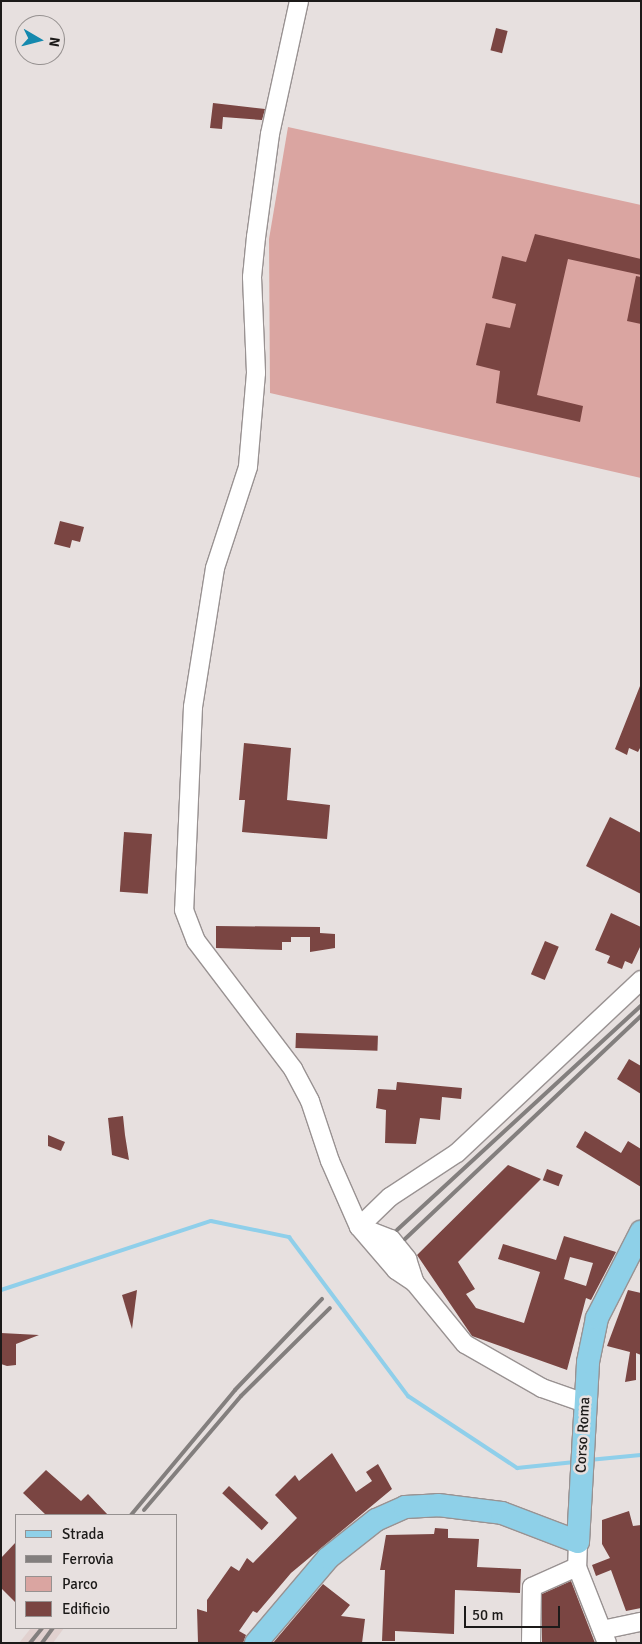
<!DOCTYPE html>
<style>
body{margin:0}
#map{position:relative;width:642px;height:1644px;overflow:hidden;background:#e7e0df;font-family:Signika,sans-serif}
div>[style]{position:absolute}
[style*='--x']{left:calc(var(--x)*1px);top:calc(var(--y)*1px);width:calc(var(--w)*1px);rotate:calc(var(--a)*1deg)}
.built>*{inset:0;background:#e1d1cf}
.green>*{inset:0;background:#daa5a1}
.stream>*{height:4px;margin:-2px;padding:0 2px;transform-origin:2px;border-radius:2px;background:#8fcfea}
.building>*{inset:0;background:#7a4542;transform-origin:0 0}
.roads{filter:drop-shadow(1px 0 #999292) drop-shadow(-1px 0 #999292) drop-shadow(0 1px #999292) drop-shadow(0 -1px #999292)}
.minor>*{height:18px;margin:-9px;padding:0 9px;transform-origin:9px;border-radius:9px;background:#fff}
.major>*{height:22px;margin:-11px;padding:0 11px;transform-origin:11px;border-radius:11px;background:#8ed0e8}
.rail>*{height:4px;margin:-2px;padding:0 2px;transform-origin:2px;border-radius:2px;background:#837f7e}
span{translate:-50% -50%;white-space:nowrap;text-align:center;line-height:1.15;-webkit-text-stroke:5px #e7e0df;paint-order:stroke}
.street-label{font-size:15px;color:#1c1a19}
.frame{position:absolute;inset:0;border:2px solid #1c1a19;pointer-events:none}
.legend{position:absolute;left:15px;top:1514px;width:162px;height:115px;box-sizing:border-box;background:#e7e0df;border:1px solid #969190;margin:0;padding:6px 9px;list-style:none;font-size:15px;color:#1c1a19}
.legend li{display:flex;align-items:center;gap:10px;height:25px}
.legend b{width:25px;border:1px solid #969190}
.north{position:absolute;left:15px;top:15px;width:50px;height:50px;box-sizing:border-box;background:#e7e0df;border:1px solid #969190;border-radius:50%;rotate:98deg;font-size:14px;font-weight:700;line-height:20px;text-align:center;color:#1c1a19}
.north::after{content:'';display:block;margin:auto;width:18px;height:22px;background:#1589ae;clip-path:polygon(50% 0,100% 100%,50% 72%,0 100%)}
.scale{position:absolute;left:464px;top:1606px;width:96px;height:22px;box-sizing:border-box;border:2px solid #1c1a19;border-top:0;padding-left:6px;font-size:15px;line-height:18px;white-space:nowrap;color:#1c1a19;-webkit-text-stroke:4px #e7e0df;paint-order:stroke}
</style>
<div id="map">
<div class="built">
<div style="clip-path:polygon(31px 1628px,64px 1628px,53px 1643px,19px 1643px)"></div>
</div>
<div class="green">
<div style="clip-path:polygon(288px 127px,641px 205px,641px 478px,270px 393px,269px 239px)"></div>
</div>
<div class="stream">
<div style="--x:1;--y:1290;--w:221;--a:-18.2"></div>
<div style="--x:211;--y:1221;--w:80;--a:11.6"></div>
<div style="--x:289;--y:1237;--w:199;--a:53.2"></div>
<div style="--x:408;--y:1396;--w:131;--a:33.4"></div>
<div style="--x:517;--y:1468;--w:58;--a:-5.9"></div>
<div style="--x:589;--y:1460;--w:52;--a:-5.5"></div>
</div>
<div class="building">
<div style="left:496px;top:28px;width:12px;height:23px;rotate:14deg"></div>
<div style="clip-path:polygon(213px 103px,265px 109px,262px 120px,223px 117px,222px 129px,210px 128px)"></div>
<div style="clip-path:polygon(535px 234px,641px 259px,641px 275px,568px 259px,537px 395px,583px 406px,580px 422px,496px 403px,500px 371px,476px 365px,486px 323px,510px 328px,516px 304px,492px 298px,502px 256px,526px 262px)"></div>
<div style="clip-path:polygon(636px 276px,641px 277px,641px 324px,627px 321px)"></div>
<div style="clip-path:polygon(60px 521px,84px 527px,80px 542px,72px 540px,70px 548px,54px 544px)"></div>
<div style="clip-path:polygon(640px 686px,641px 746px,638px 752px,629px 748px,627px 755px,615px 749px)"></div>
<div style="clip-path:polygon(244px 743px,291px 748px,287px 800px,330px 805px,327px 839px,242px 832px,245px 800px,239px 800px)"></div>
<div style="clip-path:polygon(610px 817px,641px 833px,641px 894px,586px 866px)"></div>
<div style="left:124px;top:832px;width:28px;height:60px;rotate:4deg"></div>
<div style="clip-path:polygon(611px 913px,641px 927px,641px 945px,632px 964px,625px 961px,622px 969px,607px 963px,610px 956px,595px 950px)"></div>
<div style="clip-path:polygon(216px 926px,320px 927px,320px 933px,335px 934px,335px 948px,310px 952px,310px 937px,291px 937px,291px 942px,282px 942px,282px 950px,216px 948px)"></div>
<div style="left:545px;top:941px;width:15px;height:36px;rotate:23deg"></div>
<div style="left:296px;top:1033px;width:82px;height:15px;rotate:2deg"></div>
<div style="clip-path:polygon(629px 1059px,641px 1066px,641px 1094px,617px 1079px)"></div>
<div style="clip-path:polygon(397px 1082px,462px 1088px,461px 1099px,442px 1097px,440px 1120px,420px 1118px,416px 1144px,385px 1143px,386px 1110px,376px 1108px,378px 1089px,396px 1090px)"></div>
<div style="clip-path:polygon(123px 1116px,125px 1135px,129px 1160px,112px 1155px,108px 1118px)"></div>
<div style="clip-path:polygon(585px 1131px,621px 1153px,628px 1141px,641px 1149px,641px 1187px,576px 1147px)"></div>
<div style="clip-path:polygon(48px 1135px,65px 1142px,61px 1151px,48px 1146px)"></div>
<div style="clip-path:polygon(evenodd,508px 1165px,541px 1179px,458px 1262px,475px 1289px,466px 1294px,476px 1308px,524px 1323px,540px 1272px,498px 1259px,503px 1244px,556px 1260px,564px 1236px,616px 1252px,591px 1300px,586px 1298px,567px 1370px,472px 1336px,417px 1255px,508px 1165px,570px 1257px,593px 1263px,586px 1286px,564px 1279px,570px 1257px)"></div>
<div style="left:547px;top:1169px;width:17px;height:12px;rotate:21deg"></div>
<div style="clip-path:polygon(137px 1290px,132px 1329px,122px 1295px)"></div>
<div style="clip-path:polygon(628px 1290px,641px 1293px,641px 1355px,636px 1353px,636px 1380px,625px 1382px,630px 1352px,607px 1346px)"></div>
<div style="clip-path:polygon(1px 1333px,39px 1335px,16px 1344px,16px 1365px,7px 1366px,1px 1364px)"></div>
<div style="clip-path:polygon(332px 1453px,356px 1492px,372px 1481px,366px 1472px,378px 1464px,392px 1489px,291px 1573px,257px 1613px,253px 1611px,239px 1631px,246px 1635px,243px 1643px,198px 1643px,197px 1609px,207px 1612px,207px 1600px,231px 1566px,239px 1571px,247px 1558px,253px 1563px,297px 1518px,275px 1495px,295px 1475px,299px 1481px)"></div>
<div style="clip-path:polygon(46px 1470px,81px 1501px,88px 1494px,108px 1515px,46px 1515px,23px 1493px)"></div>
<div style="left:229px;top:1486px;width:54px;height:10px;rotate:43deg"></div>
<div style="clip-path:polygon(629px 1511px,633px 1526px,641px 1525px,641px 1608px,626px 1611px,611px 1570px,596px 1576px,592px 1565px,610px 1558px,602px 1544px,602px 1520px)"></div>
<div style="clip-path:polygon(435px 1528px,448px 1529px,448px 1538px,479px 1539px,477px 1567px,521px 1569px,520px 1593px,455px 1590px,454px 1634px,395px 1631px,395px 1641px,382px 1641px,385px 1570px,380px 1570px,386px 1535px,434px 1534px)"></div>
<div style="clip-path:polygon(16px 1542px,16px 1603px,1px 1588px,1px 1558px)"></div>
<div style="clip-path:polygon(571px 1581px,595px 1643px,542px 1643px,542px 1594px)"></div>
<div style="clip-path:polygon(323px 1584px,350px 1605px,341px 1616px,365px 1619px,362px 1643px,273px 1643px)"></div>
</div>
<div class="roads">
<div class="minor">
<div style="--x:299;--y:1;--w:136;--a:102.3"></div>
<div style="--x:270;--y:134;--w:104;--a:97.7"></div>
<div style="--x:256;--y:237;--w:40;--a:95.7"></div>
<div style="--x:252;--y:277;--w:96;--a:87.6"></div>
<div style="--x:256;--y:373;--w:94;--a:94.9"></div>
<div style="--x:248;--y:467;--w:106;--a:108.1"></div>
<div style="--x:215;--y:568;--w:141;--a:99"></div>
<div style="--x:193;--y:707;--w:203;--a:92.5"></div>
<div style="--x:184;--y:910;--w:33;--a:69"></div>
<div style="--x:196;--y:941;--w:161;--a:52.8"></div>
<div style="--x:293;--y:1069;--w:36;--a:62"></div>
<div style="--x:310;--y:1101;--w:63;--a:71.6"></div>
<div style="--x:330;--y:1161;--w:72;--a:66.3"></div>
<div style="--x:359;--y:1227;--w:57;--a:49.3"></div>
<div style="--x:396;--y:1270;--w:23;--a:34"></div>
<div style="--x:415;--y:1283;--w:79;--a:50.7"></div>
<div style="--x:465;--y:1344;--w:89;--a:29.7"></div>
<div style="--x:542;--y:1388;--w:46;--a:19.2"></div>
<div style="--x:359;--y:1227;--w:43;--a:-44.1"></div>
<div style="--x:390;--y:1197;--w:80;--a:-33.3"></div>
<div style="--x:457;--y:1153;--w:253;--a:-43.2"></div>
<div style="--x:362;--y:1228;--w:31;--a:21"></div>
<div style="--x:391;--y:1239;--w:26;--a:51"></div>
<div style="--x:407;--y:1259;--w:25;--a:72"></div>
<div style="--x:578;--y:1542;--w:25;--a:92"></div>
<div style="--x:577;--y:1567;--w:82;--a:68.5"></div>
<div style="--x:602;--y:1630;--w:40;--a:-12"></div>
<div style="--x:531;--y:1643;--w:56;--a:-89"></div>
<div style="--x:532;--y:1587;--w:49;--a:-24"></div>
</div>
<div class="major">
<div style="--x:256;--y:1643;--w:111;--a:-49.7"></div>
<div style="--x:328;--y:1558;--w:61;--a:-38.4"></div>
<div style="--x:376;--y:1520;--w:32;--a:-24"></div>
<div style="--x:405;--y:1507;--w:33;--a:-3"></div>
<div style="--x:438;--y:1505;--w:64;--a:7.1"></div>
<div style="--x:502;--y:1513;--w:81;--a:20.9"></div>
<div style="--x:578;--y:1542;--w:180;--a:-86.8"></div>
<div style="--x:588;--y:1362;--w:45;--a:-78.4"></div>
<div style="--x:597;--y:1318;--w:97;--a:-62.9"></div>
</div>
</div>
<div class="rail">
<div style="--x:397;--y:1230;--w:331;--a:-42.6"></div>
<div style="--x:405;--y:1239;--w:325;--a:-43.4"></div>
<div style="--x:144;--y:1510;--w:150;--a:-49.6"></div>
<div style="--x:241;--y:1396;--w:125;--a:-44.7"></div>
<div style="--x:131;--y:1515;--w:163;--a:-50.2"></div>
<div style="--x:235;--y:1390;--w:126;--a:-46.3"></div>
<div style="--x:30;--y:1643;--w:19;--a:-51"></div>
<div style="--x:42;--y:1643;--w:19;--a:-54"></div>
</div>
<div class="street-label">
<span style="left:583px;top:1435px;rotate:-87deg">Corso Roma</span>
</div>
<div class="frame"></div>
<ul class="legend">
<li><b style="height:6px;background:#8ed0e8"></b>Strada</li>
<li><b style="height:6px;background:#837f7e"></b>Ferrovia</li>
<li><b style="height:14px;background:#daa5a1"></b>Parco</li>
<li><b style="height:14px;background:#7a4542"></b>Edificio</li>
</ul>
<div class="north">N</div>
<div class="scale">50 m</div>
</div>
